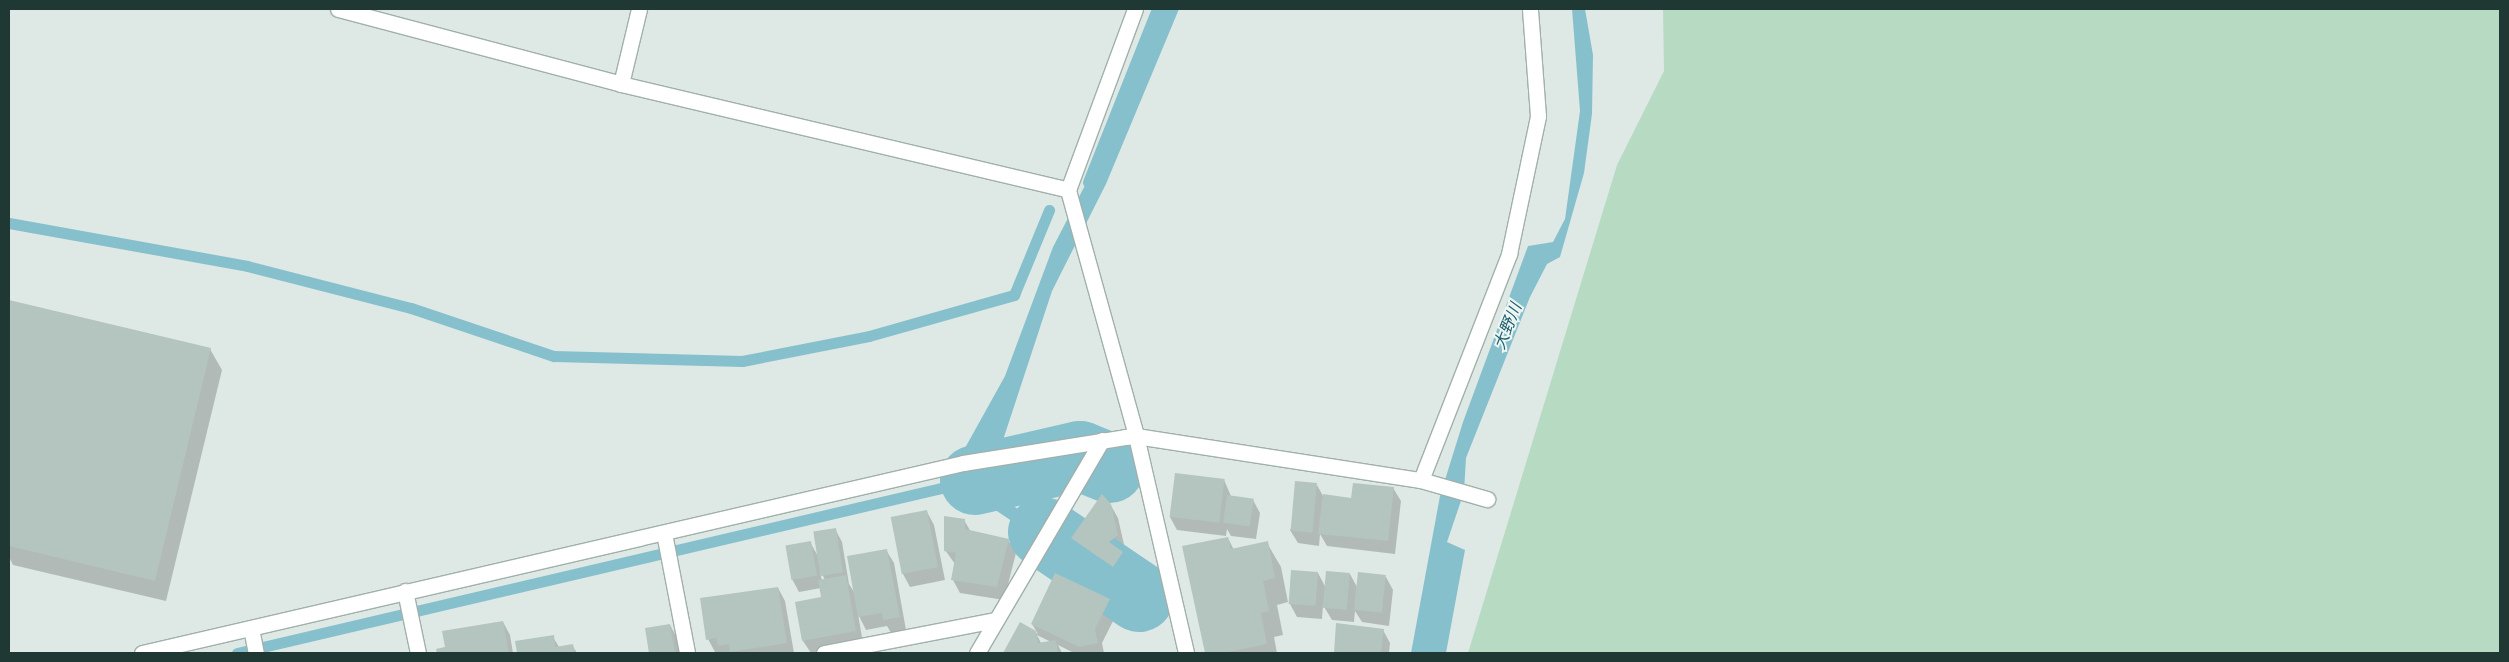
<!DOCTYPE html>
<meta charset="utf-8">
<style>
body{margin:0}
#map{position:relative;width:2509px;height:662px;overflow:hidden;background:#dee9e5;font-family:Manrope,"Noto Sans JP",sans-serif}
div>[style]{position:absolute}
[style*='--x']{left:calc(var(--x)*1px);top:calc(var(--y)*1px);width:calc(var(--w)*1px);rotate:calc(var(--a)*1deg)}
.green>*{inset:0;background:#b7dac2}
.water>*{inset:0;background:#87c0cd}
.shadow>*{inset:0;background:#0003}
.stream>*{height:11px;margin:-5.5px;padding:0 5.5px;transform-origin:5.5px;border-radius:5.5px;background:#87c0cd}
.river>*{height:70px;margin:-35px;padding:0 35px;transform-origin:35px;border-radius:35px;background:#87c0cd}
.building>*{inset:0;background:#b4c4be;transform-origin:0 0}
.roads{filter:drop-shadow(1px 0 #a1b0ac) drop-shadow(-1px 0 #a1b0ac) drop-shadow(0 1px #a1b0ac) drop-shadow(0 -1px #a1b0ac)}
.minor>*{height:15px;margin:-7.5px;padding:0 7.5px;transform-origin:7.5px;border-radius:7.5px;background:#fff}
.tertiary>*{height:15px;margin:-7.5px;padding:0 7.5px;transform-origin:7.5px;border-radius:7.5px;background:#fff}
span{translate:-50% -50%;white-space:nowrap;text-align:center;line-height:1.15;-webkit-text-stroke:4px #eef6f2;paint-order:stroke}
.water-label{font-size:16px;color:#1d6071;font-style:italic}
.frame{position:absolute;inset:0;border:10px solid #203833;pointer-events:none}
</style>
<div id="map">
<div class="green">
<div style="clip-path:polygon(1663px 9px,2500px 9px,2500px 653px,1468px 653px,1617px 165px,1664px 71px)"></div>
</div>
<div class="water">
<div style="clip-path:polygon(1161px 9px,1179px 9px,1106px 184px,1052px 291px,1004px 437px,1000px 479px,1006px 500px,1041px 527px,1124px 581px,1122px 595px,991px 507px,985px 484px,965px 489px,965px 448px,1005px 376px,1053px 247px,1107px 143px)"></div>
<div style="clip-path:polygon(1572px 9px,1585px 9px,1593px 55px,1592px 114px,1584px 173px,1560px 257px,1547px 264px,1530px 297px,1466px 458px,1464px 492px,1447px 542px,1465px 550px,1446px 653px,1411px 653px,1440px 496px,1463px 422px,1528px 246px,1553px 242px,1565px 219px,1580px 111px)"></div>
</div>
<div class="shadow">
<div style="clip-path:polygon(9px 301px,210px 349px,222px 370px,166px 601px,13px 565px,9px 557px)"></div>
<div style="clip-path:polygon(1176px 474px,1224px 480px,1231px 496px,1253px 500px,1260px 513px,1256px 539px,1231px 536px,1227px 529px,1226px 536px,1177px 530px,1170px 517px)"></div>
<div style="clip-path:polygon(1317px 485px,1323px 496px,1353px 499px,1393px 488px,1401px 501px,1395px 554px,1327px 546px,1320px 534px,1319px 546px,1298px 543px,1290px 530px)"></div>
<div style="clip-path:polygon(1110px 504px,1118px 518px,1125px 549px,1121px 551px,1130px 565px,1120px 579px,1080px 551px,1073px 538px)"></div>
<div style="clip-path:polygon(927px 512px,934px 525px,945px 580px,910px 587px,903px 574px,892px 519px)"></div>
<div style="clip-path:polygon(964px 520px,971px 532px,1008px 540px,1016px 553px,1004px 600px,960px 593px,953px 580px,955px 564px,945px 550px)"></div>
<div style="clip-path:polygon(evenodd,835px 529px,842px 542px,849px 584px,854px 592px,886px 550px,894px 563px,906px 630px,891px 633px,887px 626px,866px 630px,858px 614px,863px 643px,811px 653px,803px 641px,823px 598px,821px 588px,799px 592px,792px 579px,787px 546px,810px 542px,819px 558px,835px 529px,820px 572px,821px 572px,825px 580px,822px 581px,820px 572px)"></div>
<div style="clip-path:polygon(1228px 538px,1234px 550px,1267px 543px,1281px 567px,1288px 602px,1277px 605px,1283px 635px,1274px 637px,1277px 653px,1206px 653px,1184px 547px)"></div>
<div style="clip-path:polygon(1318px 573px,1326px 588px,1350px 574px,1357px 587px,1386px 577px,1393px 590px,1389px 626px,1362px 622px,1355px 611px,1354px 622px,1332px 620px,1323px 605px,1322px 619px,1297px 617px,1290px 604px)"></div>
<div style="clip-path:polygon(778px 588px,785px 601px,794px 653px,715px 652px,708px 639px)"></div>
<div style="clip-path:polygon(evenodd,1109px 600px,1117px 613px,1102px 643px,1104px 653px,1074px 653px,1058px 645px,1062px 653px,1004px 653px,1021px 624px,1038px 634px,1032px 624px,1109px 600px,1037px 635px,1051px 642px,1041px 643px,1037px 635px)"></div>
<div style="clip-path:polygon(503px 622px,510px 635px,513px 653px,438px 653px,438px 650px)"></div>
<div style="clip-path:polygon(670px 625px,677px 638px,680px 653px,651px 653px,646px 629px)"></div>
<div style="clip-path:polygon(1337px 625px,1383px 630px,1390px 643px,1389px 653px,1335px 653px)"></div>
<div style="clip-path:polygon(553px 637px,559px 647px,572px 645px,577px 653px,518px 653px,516px 642px)"></div>
</div>
<div class="stream">
<div style="--x:1088;--y:182;--w:186;--a:-68.3"></div>
<div style="--x:9;--y:223;--w:242;--a:10.2"></div>
<div style="--x:247;--y:266;--w:169;--a:14.4"></div>
<div style="--x:411;--y:308;--w:151;--a:18.6"></div>
<div style="--x:554;--y:356;--w:188;--a:1.5"></div>
<div style="--x:742;--y:361;--w:129;--a:-11.1"></div>
<div style="--x:869;--y:336;--w:151;--a:-15.8"></div>
<div style="--x:1014;--y:295;--w:92;--a:-67.6"></div>
<div style="--x:237;--y:653;--w:758;--a:-13.19"></div>
<div style="--x:975;--y:480;--w:5;--a:-79"></div>
</div>
<div class="river">
<div style="--x:975;--y:480;--w:108;--a:-12.9"></div>
<div style="--x:1080;--y:456;--w:32;--a:22"></div>
<div style="--x:1043;--y:532;--w:116;--a:34.1"></div>
</div>
<div class="building">
<div style="clip-path:polygon(9px 300px,211px 348px,155px 581px,9px 546px)"></div>
<div style="left:1175px;top:473px;width:50px;height:44px;rotate:7deg"></div>
<div style="left:1295px;top:481px;width:22px;height:50px;rotate:5deg"></div>
<div style="clip-path:polygon(1353px 483px,1394px 487px,1388px 541px,1318px 534px,1323px 494px,1351px 498px)"></div>
<div style="clip-path:polygon(1102px 494px,1111px 504px,1118px 535px,1109px 542px,1123px 552px,1113px 567px,1071px 538px)"></div>
<div style="left:1227px;top:495px;width:27px;height:28px;rotate:8deg"></div>
<div style="left:927px;top:510px;width:58px;height:37px;rotate:79deg"></div>
<div style="clip-path:polygon(944px 516px,965px 519px,965px 529px,1009px 539px,997px 587px,951px 580px,956px 553px,944px 551px)"></div>
<div style="left:836px;top:528px;width:45px;height:23px;rotate:81deg"></div>
<div style="clip-path:polygon(1228px 537px,1231px 549px,1268px 541px,1275px 578px,1263px 581px,1269px 611px,1261px 613px,1267px 644px,1224px 653px,1205px 653px,1182px 546px)"></div>
<div style="left:811px;top:541px;width:35px;height:26px;rotate:80deg"></div>
<div style="clip-path:polygon(887px 549px,900px 617px,883px 620px,882px 613px,858px 617px,847px 556px)"></div>
<div style="left:1291px;top:570px;width:27px;height:34px;rotate:4deg"></div>
<div style="left:1326px;top:571px;width:24px;height:37px;rotate:5deg"></div>
<div style="left:1358px;top:572px;width:28px;height:38px;rotate:6deg"></div>
<div style="clip-path:polygon(1055px 573px,1110px 599px,1095px 629px,1098px 643px,1079px 647px,1031px 624px)"></div>
<div style="clip-path:polygon(846px 575px,856px 631px,802px 641px,795px 602px,821px 597px,818px 580px)"></div>
<div style="clip-path:polygon(778px 587px,787px 643px,730px 652px,729px 644px,718px 646px,716px 638px,706px 640px,700px 598px)"></div>
<div style="clip-path:polygon(503px 621px,509px 653px,437px 653px,436px 649px,445px 647px,442px 631px)"></div>
<div style="clip-path:polygon(1020px 622px,1036px 631px,1038px 643px,1056px 640px,1058px 653px,1003px 653px)"></div>
<div style="clip-path:polygon(1336px 623px,1384px 629px,1381px 653px,1334px 653px)"></div>
<div style="clip-path:polygon(670px 624px,675px 653px,649px 653px,645px 628px)"></div>
<div style="clip-path:polygon(554px 635px,555px 647px,573px 644px,575px 653px,517px 653px,515px 641px)"></div>
</div>
<div class="roads">
<div class="minor">
<div style="--x:338;--y:9;--w:293;--a:14.8"></div>
<div style="--x:621;--y:84;--w:459;--a:13.3"></div>
<div style="--x:1135;--y:9;--w:193;--a:110.3"></div>
<div style="--x:1068;--y:190;--w:255;--a:74.5"></div>
<div style="--x:621;--y:84;--w:77;--a:-76.5"></div>
<div style="--x:1421;--y:480;--w:243;--a:-68.7"></div>
<div style="--x:1509;--y:254;--w:141;--a:-78.1"></div>
<div style="--x:1538;--y:116;--w:107;--a:-94.3"></div>
<div style="--x:664;--y:533;--w:122;--a:79.1"></div>
<div style="--x:405;--y:591;--w:63;--a:78.2"></div>
<div style="--x:251;--y:628;--w:25;--a:79"></div>
<div style="--x:142;--y:653;--w:843;--a:-13.03"></div>
<div style="--x:963;--y:463;--w:164;--a:-9.1"></div>
<div style="--x:1125;--y:437;--w:11;--a:-5"></div>
<div style="--x:1136;--y:436;--w:288;--a:8.8"></div>
<div style="--x:1421;--y:480;--w:69;--a:16.1"></div>
<div style="--x:824;--y:653;--w:175;--a:-10.9"></div>
<div style="--x:977;--y:653;--w:247;--a:-59.6"></div>
</div>
<div class="tertiary">
<div style="--x:1136;--y:436;--w:223;--a:77"></div>
</div>
</div>
<div class="water-label">
<span style="left:1507px;top:326px;rotate:-68deg">大野川</span>
</div>
<div class="frame"></div>
</div>
